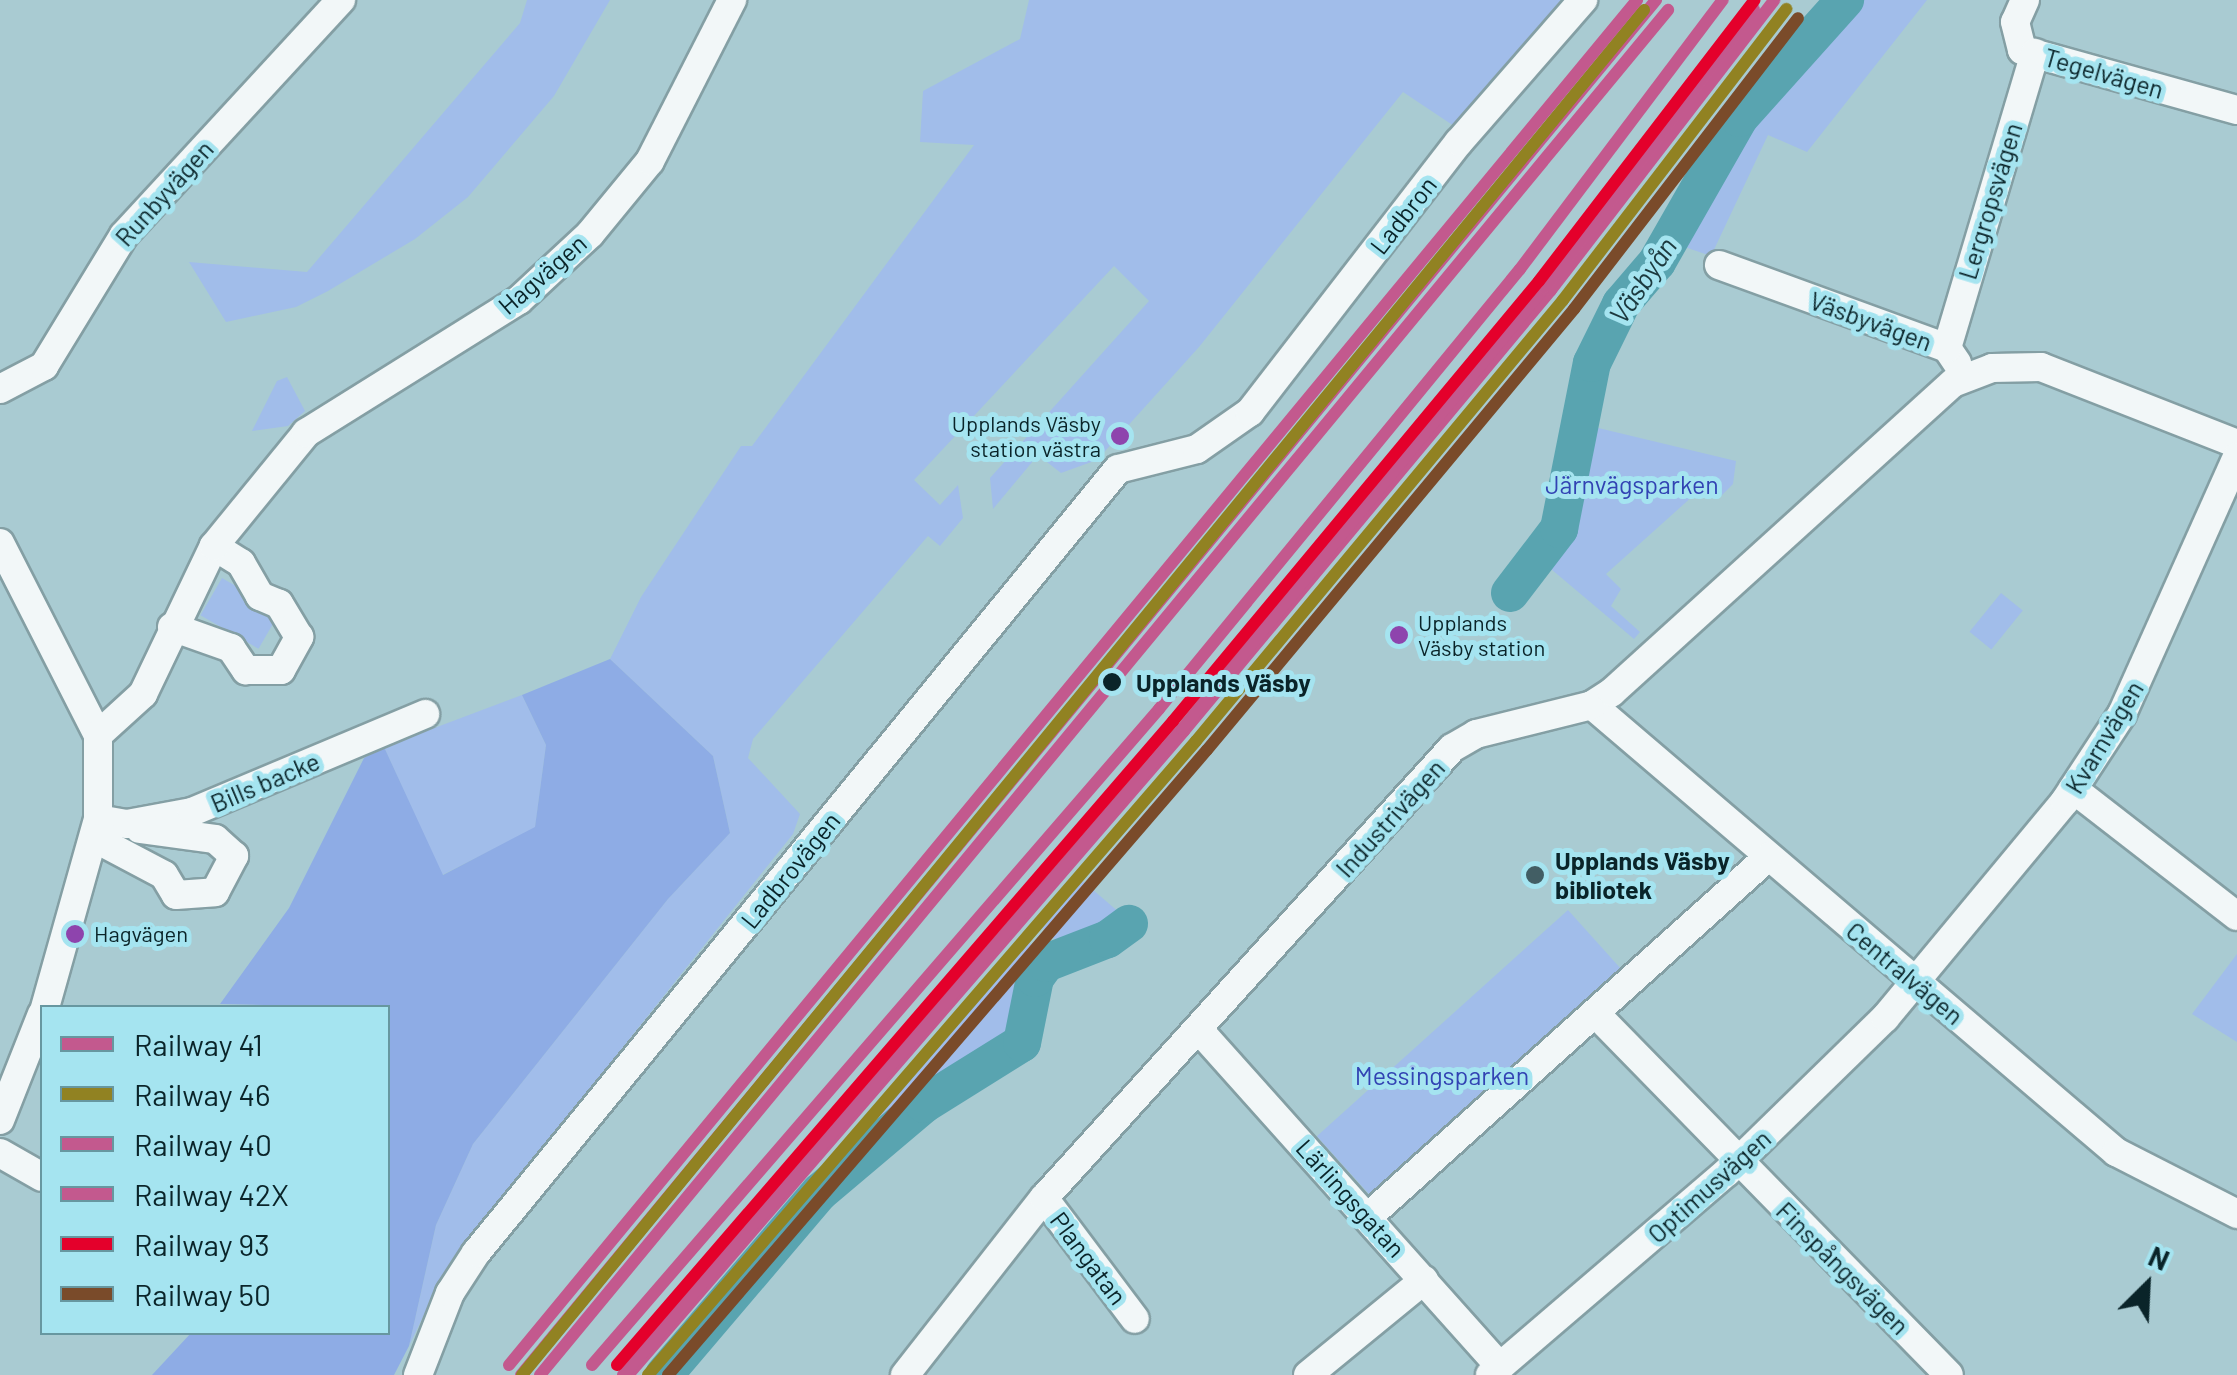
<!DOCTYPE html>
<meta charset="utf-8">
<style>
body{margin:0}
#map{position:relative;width:2237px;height:1375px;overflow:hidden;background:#a9cbd2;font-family:Barlow,sans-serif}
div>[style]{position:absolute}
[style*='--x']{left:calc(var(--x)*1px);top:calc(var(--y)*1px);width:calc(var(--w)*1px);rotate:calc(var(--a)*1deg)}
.green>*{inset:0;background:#a1bdea;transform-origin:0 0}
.forest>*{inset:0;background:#8eace5}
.river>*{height:38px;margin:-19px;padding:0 19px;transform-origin:19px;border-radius:19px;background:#59a4b0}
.roads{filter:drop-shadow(2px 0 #849fa4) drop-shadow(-2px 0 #849fa4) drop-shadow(0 2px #849fa4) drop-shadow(0 -2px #849fa4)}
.minor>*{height:28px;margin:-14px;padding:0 14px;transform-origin:14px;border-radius:14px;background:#f2f7f8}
.rail-1>*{height:12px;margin:-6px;padding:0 6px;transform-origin:6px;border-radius:6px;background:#c3598e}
.rail-2>*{height:12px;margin:-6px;padding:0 6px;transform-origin:6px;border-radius:6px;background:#918222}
.rail-3>*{height:12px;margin:-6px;padding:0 6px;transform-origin:6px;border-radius:6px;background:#c3598e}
.rail-4>*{height:12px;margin:-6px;padding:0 6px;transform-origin:6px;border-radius:6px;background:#c3598e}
.rail-5>*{height:12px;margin:-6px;padding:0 6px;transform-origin:6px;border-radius:6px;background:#e4002b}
.rail-6>*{height:12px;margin:-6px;padding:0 6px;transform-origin:6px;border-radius:6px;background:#7a4b2a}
.dots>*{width:28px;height:28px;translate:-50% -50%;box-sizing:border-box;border:5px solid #a5e4f0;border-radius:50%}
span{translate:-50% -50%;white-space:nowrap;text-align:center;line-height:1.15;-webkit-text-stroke:10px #a5e4f0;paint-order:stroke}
.bus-label{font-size:22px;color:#0a2429}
.right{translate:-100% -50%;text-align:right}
.left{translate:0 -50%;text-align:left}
.street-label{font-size:25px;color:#0a2429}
.park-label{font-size:25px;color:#3243b3}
.stop-label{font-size:25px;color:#0a2429;font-weight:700}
.poi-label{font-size:25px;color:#0a2429;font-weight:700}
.water-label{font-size:28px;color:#1c393e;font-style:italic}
.legend{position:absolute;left:40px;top:1005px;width:350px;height:330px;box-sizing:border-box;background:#a5e4f0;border:2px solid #6797a0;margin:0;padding:12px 18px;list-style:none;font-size:30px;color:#0a2429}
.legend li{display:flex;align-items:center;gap:20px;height:50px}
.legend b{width:50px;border:2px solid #6797a0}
.north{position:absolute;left:2097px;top:1235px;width:100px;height:100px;-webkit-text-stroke:8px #a5e4f0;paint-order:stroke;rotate:24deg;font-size:28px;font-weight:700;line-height:40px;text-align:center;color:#0a2429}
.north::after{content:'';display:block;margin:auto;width:35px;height:45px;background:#0a2429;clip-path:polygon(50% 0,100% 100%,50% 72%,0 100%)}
</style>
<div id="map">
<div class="green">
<div style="clip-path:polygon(527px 0,610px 0,554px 96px,468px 197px,415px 239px,328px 291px,296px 307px,226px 322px,189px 262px,307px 272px,520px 23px)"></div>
<div style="clip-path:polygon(1029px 0,1564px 0,1454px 126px,1403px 92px,1199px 347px,1097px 460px,1061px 473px,1038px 455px,993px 509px,990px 478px,1149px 301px,1114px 266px,914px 480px,940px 505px,958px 485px,963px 518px,940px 546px,928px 536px,753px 739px,748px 758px,800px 814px,793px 834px,476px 1231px,442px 1277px,409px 1346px,436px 1225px,473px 1144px,668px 899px,730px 833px,713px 756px,610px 659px,641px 597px,741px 446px,752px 446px,974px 145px,920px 142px,923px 91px,1020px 39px)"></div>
<div style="clip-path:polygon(1855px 0,1927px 0,1807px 152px,1768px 135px,1711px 256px,1679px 245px,1746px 123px)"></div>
<div style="clip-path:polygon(287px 377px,305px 411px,288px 426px,252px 431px,277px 381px)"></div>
<div style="clip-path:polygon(1590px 426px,1736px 461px,1733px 484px,1721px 496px,1704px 486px,1606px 574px,1621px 589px,1611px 606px,1640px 632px,1634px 639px,1551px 569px,1577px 523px)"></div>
<div style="left:222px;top:578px;width:67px;height:43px;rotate:30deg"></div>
<div style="left:2001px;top:593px;width:28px;height:50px;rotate:39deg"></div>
<div style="clip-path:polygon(522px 695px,546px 745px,535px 828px,442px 875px,384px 747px)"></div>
<div style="clip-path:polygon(1077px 876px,1121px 914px,1061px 945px,1037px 923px)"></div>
<div style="left:1568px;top:910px;width:79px;height:338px;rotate:48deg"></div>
<div style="clip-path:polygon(1024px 938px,1039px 951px,1015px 979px,1008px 1037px,916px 1090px,821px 1172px)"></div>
<div style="clip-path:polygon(2237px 954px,2237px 1042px,2192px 1014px)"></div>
</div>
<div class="forest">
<div style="clip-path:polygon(610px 659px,713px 756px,730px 833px,668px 899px,473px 1144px,436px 1225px,409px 1346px,394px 1375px,152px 1375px,191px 1333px,388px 1332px,388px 1008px,220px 1004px,289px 908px,364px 758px,384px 747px,443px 875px,535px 827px,546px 745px,522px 695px)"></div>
</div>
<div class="river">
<div style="--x:1510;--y:593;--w:81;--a:-52.6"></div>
<div style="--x:1559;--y:529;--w:169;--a:-78.8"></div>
<div style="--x:1592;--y:363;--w:66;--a:-63.8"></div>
<div style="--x:1621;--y:304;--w:55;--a:-49.4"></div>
<div style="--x:1657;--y:262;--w:166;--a:-60.3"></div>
<div style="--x:1739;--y:118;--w:159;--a:-48.1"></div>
<div style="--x:664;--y:1375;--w:240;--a:-49.6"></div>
<div style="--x:820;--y:1192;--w:136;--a:-40.2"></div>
<div style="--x:924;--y:1104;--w:115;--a:-31.9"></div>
<div style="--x:1022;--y:1043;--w:66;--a:-78.7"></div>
<div style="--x:1035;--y:978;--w:19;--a:-54"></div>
<div style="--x:1046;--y:963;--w:66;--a:-21.2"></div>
<div style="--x:1108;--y:939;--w:26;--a:-36"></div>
</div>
<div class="roads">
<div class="minor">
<div style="--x:2025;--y:0;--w:24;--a:114"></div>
<div style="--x:2015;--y:22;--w:29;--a:76"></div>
<div style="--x:2022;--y:50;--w:223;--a:15.6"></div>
<div style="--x:1719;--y:265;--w:243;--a:20"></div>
<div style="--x:1947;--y:348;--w:18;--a:56"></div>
<div style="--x:1947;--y:348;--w:308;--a:-73.4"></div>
<div style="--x:0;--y:389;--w:50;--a:-27.6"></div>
<div style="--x:44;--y:366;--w:153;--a:-58.6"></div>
<div style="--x:124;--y:235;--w:320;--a:-47.3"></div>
<div style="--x:0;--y:543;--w:216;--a:63"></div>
<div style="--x:98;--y:735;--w:84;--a:90"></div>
<div style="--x:98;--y:819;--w:196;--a:105.7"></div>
<div style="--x:172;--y:627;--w:63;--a:19.6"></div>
<div style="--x:231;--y:648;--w:27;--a:56"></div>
<div style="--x:246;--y:670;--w:35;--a:0"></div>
<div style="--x:281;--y:670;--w:38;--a:-61"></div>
<div style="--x:299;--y:637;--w:39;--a:-121"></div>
<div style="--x:279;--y:604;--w:21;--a:-157"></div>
<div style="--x:260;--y:596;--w:38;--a:-120"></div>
<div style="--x:241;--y:563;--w:32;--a:-148"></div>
<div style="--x:1592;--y:705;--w:689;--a:40.47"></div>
<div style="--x:2116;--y:1152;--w:136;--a:27.1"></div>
<div style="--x:98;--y:735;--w:61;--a:-42.3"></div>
<div style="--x:143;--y:694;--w:164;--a:-64.4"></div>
<div style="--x:214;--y:546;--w:146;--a:-50.8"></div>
<div style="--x:306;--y:433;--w:251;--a:-32"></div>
<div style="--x:519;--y:300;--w:97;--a:-42.9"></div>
<div style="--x:590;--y:234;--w:94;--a:-50.6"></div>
<div style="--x:650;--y:161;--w:181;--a:-63"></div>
<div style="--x:2073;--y:789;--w:207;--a:37.8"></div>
<div style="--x:98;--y:819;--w:29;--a:10"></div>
<div style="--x:127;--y:824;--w:66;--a:-10.5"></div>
<div style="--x:192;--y:812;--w:253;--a:-22.8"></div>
<div style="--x:94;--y:838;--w:79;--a:27.9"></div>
<div style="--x:164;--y:875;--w:23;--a:59"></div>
<div style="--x:176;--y:895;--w:39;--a:-4"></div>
<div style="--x:215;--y:892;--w:41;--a:-62.2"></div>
<div style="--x:234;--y:856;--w:25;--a:-138"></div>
<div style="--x:215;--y:839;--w:76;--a:-172.4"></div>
<div style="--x:1595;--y:1013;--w:506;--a:45.64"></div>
<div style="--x:1200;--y:1031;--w:450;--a:48.2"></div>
<div style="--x:0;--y:1120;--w:114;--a:-68.4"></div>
<div style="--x:0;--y:1153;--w:48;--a:29.7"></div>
<div style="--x:1044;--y:1198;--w:151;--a:53.1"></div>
<div style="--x:1368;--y:1217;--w:538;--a:-41.99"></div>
<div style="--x:418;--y:1375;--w:88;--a:-68.7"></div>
<div style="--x:450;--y:1293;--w:48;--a:-57"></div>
<div style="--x:476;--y:1253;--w:1013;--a:-50.69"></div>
<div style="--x:1118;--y:469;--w:81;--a:-14.2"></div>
<div style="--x:1197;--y:449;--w:65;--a:-34.9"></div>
<div style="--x:1250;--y:412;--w:341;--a:-52.3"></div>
<div style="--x:1459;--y:142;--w:189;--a:-48.9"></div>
<div style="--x:905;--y:1375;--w:225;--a:-51.9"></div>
<div style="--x:1044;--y:1198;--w:607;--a:-47.8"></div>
<div style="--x:1452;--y:748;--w:28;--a:-30"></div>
<div style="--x:1476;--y:734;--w:120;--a:-14"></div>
<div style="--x:1592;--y:705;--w:24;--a:-33"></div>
<div style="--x:1612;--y:692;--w:460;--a:-42.2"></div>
<div style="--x:1953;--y:383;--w:42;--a:-21"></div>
<div style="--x:1992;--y:368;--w:49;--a:-1.2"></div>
<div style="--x:2041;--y:367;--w:211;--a:21.4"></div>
<div style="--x:1308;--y:1375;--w:150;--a:-39.3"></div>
<div style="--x:1490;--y:1375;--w:312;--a:-40.6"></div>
<div style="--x:1727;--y:1172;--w:221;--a:-44.3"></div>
<div style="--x:1885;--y:1018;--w:282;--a:-50.3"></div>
<div style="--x:2065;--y:801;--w:104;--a:-56.8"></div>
<div style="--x:2122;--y:714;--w:282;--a:-65.9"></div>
</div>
</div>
<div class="rail-1">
<div style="--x:521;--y:1375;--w:1783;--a:-50.46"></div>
<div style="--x:628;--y:1375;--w:851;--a:-49.19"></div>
<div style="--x:1184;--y:731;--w:574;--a:-50.23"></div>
<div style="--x:1551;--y:290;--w:366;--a:-52.4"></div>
</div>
<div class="rail-2">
<div style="--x:522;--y:1375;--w:1767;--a:-50.58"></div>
<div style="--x:648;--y:1375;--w:838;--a:-49.16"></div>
<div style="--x:1196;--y:741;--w:574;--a:-50.23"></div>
<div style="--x:1563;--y:300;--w:367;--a:-52.5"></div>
</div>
<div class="rail-3">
<div style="--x:540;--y:1375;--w:1771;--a:-50.43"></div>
<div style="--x:623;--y:1375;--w:854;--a:-49.13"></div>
<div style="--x:1182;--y:729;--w:571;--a:-50.62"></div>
<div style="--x:1544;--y:288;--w:349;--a:-53"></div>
</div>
<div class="rail-4">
<div style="--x:509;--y:1365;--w:1771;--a:-50.43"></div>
<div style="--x:592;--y:1365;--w:867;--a:-49.16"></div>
<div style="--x:1159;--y:709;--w:569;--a:-50.63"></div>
<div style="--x:1520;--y:269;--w:337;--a:-53"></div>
</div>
<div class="rail-5">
<div style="--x:617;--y:1365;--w:851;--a:-49.19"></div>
<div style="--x:1173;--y:721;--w:572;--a:-50.25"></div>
<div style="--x:1539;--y:281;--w:354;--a:-52.5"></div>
</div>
<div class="rail-6">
<div style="--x:668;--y:1375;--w:825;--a:-49.23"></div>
<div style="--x:1207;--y:750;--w:574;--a:-50.23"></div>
<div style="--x:1574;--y:309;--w:367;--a:-52.4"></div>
</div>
<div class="dots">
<div style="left:1120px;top:436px;background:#8e44ad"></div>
<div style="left:1399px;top:635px;background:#8e44ad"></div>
<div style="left:1112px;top:682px;background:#0a2429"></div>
<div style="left:1535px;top:875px;background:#425e64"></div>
<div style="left:75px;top:934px;background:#8e44ad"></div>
</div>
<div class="bus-label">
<span class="right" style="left:1101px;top:436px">Upplands Väsby<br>station västra</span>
<span class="left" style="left:1418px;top:635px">Upplands<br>Väsby station</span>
<span class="left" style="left:94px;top:934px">Hagvägen</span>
</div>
<div class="street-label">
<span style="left:2104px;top:73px;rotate:16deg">Tegelvägen</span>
<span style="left:164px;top:193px;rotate:-48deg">Runbyvägen</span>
<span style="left:1990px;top:201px;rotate:-73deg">Lergropsvägen</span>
<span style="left:1403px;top:215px;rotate:-52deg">Ladbron</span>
<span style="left:542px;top:274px;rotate:-41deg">Hagvägen</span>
<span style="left:1871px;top:321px;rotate:20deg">Väsbyvägen</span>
<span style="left:2104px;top:737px;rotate:-59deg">Kvarnvägen</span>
<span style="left:265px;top:782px;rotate:-23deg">Bills backe</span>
<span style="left:1390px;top:818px;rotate:-48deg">Industrivägen</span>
<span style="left:790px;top:870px;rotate:-51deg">Ladbrovägen</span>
<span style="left:1905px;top:973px;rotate:40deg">Centralvägen</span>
<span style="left:1709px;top:1186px;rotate:-42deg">Optimusvägen</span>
<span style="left:1351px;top:1198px;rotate:48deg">Lärlingsgatan</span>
<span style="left:1089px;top:1258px;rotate:53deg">Plangatan</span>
<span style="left:1843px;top:1268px;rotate:45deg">Finspångsvägen</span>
</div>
<div class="park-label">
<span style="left:1632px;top:484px">Järnvägsparken</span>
<span style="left:1442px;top:1075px">Messingsparken</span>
</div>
<div class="stop-label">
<span class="left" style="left:1136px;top:682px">Upplands Väsby</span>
</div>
<div class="poi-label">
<span class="left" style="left:1555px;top:875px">Upplands Väsby<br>bibliotek</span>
</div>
<div class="water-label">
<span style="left:1642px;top:280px;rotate:-56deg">Väsbyån</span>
</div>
<ul class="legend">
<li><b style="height:12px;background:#c3598e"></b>Railway 41</li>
<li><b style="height:12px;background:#918222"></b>Railway 46</li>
<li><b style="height:12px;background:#c3598e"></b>Railway 40</li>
<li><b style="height:12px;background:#c3598e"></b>Railway 42X</li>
<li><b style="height:12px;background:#e4002b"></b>Railway 93</li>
<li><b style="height:12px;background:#7a4b2a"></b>Railway 50</li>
</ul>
<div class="north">N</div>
</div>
